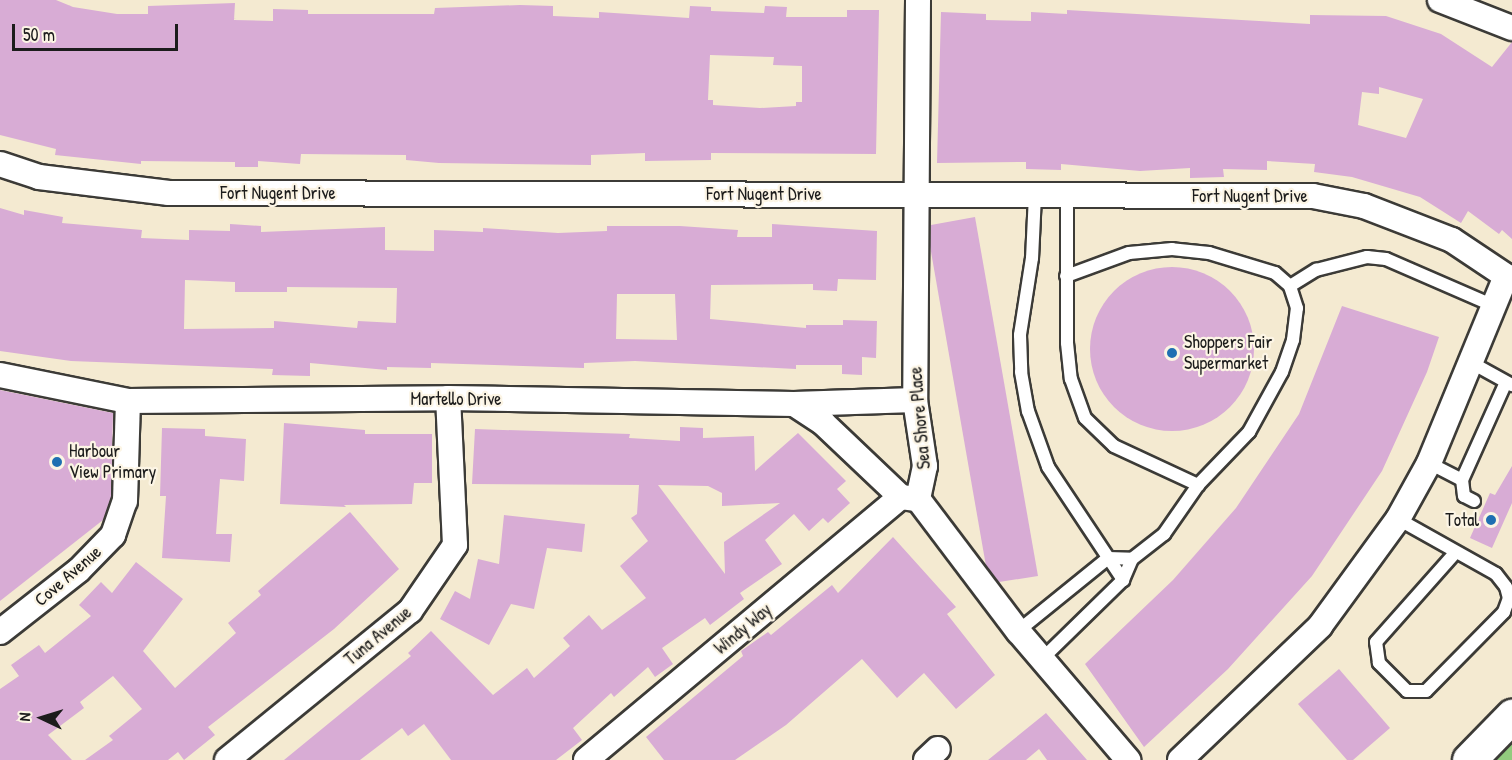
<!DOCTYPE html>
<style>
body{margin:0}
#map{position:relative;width:1512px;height:760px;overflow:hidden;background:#f4ead1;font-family:"Patrick Hand",sans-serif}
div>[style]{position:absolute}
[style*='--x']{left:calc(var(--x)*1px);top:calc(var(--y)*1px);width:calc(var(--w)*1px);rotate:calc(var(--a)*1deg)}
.green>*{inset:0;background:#92cb7e}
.building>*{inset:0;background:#d8acd5}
.round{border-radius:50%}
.roads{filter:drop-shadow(2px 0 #3c3b37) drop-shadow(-2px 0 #3c3b37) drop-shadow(0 2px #3c3b37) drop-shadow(0 -2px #3c3b37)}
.service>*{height:12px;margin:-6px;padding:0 6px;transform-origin:6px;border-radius:6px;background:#fff}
.minor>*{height:24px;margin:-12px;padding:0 12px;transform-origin:12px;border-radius:12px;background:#fff}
.trunk>*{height:33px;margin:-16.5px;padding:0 16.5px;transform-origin:16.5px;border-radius:16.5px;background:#fff}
.dots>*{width:16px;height:16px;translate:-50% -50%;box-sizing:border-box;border:3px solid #fcf5e5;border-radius:50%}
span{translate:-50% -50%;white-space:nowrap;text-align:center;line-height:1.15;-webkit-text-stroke:4.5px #fcf5e5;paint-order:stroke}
.street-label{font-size:18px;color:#1c1c1c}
.poi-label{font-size:18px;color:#1c1c1c}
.left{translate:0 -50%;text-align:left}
.right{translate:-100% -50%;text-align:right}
.north{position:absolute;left:12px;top:688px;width:60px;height:60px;-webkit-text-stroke:4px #fcf5e5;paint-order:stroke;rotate:274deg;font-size:16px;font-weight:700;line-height:24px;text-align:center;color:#1c1c1c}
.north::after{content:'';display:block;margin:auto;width:21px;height:27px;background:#1c1c1c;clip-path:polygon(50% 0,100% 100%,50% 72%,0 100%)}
.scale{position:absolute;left:12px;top:24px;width:166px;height:27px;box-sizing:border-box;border:3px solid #1c1c1c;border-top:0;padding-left:8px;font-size:18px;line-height:21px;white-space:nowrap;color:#1c1c1c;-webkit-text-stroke:4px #fcf5e5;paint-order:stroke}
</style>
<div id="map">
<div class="green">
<div style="clip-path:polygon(1512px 734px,1512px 760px,1485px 760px)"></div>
</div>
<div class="building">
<div style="clip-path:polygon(evenodd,0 0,56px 0,73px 7px,117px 14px,148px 14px,148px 6px,235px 3px,234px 20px,273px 21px,273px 9px,308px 10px,308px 14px,434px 14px,435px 8px,520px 5px,553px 6px,553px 16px,599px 18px,599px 12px,689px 18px,690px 6px,711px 7px,711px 11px,764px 13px,765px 6px,787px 7px,786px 17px,847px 17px,847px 10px,879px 10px,876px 154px,711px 153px,711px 160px,645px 161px,645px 153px,591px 155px,591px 165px,439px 163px,406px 160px,406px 155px,301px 154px,300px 164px,258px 161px,258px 167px,235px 167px,235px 162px,141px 161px,141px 164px,55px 155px,56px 149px,0 135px,0 0,710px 55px,774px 57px,773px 65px,802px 66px,802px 102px,796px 102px,796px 106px,760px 108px,713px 105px,713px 100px,708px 100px,710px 55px)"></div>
<div style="clip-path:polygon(evenodd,1067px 10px,1310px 24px,1310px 15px,1386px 16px,1441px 34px,1492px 67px,1512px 42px,1512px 239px,1502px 230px,1499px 234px,1468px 211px,1461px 223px,1420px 197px,1352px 177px,1314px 172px,1315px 164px,1267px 161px,1267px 170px,1223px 169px,1224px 177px,1190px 178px,1190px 168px,1140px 171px,1061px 164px,1061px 170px,1026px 169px,1026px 162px,937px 163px,941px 12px,986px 14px,986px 20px,1031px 21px,1031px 12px,1067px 14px,1067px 10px,1379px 87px,1423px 99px,1406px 138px,1358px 125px,1362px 92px,1379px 94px,1379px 87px)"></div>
<div style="clip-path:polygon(evenodd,0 208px,24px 215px,24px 210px,63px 217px,62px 223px,142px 230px,141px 238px,189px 240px,189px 230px,230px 231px,230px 224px,261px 226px,261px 232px,385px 227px,385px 250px,434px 251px,434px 230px,483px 232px,483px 228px,558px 233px,607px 231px,607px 226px,680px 226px,738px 230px,737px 237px,772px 237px,772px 224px,877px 231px,876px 280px,838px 279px,837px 291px,813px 290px,813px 284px,711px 285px,710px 319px,806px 328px,806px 325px,843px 325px,843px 320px,877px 321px,876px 358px,862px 357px,862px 375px,842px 374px,842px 365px,796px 365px,796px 369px,635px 361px,584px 363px,584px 368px,431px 363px,431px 368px,387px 367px,387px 370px,310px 363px,310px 376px,272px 375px,273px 369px,71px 361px,0 351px,0 208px,185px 280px,235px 282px,235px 292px,287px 292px,287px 287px,397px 288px,396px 323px,358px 321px,357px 328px,274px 321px,274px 328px,184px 329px,185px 280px,0 208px,617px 294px,675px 294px,677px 340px,616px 339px,617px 294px)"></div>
<div style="clip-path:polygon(975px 217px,1038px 576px,999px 582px,986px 566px,930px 246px,931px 225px)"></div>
<div class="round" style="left:1090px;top:267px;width:164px;height:164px"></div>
<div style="clip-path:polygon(1342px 306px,1439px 337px,1427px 372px,1382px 471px,1312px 576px,1228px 669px,1144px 747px,1085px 664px,1173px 580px,1236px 508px,1299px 414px)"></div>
<div style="clip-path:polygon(0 390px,113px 413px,111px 498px,103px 520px,0 601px)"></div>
<div style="clip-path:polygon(284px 423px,365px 430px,365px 434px,432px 434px,432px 483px,414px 483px,412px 504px,344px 505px,346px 507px,280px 504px)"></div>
<div style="clip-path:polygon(evenodd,680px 427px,703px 428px,703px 438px,754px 436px,755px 471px,798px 433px,846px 481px,837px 489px,850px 503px,828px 523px,823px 518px,809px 531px,794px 514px,765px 540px,782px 564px,740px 593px,744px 599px,710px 625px,705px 618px,662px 648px,673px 664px,655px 677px,648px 667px,614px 697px,611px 693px,573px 728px,582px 740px,556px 760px,451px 760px,424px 724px,408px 736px,402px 728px,360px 760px,284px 760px,411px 656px,408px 653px,431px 631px,493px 695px,527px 668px,534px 678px,570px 646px,563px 638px,589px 615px,602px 630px,646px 598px,620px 566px,648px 541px,631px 518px,637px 514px,639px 485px,472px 484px,475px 429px,630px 434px,629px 438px,680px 441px,680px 427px,658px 485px,708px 486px,722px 493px,722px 506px,780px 503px,724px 542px,725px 574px,658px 485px)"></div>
<div style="clip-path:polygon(162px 428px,205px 429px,205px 436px,246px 439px,244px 481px,220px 479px,216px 534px,232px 534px,230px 562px,162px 558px,166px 496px,160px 496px)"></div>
<div style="clip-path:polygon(1512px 466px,1512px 503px,1492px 548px,1470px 538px,1490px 493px,1495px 495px)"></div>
<div style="clip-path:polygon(350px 512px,399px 569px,334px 629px,208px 727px,215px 735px,184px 760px,178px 752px,168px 760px,85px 760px,113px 740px,109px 736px,142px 709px,113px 676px,80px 702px,84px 708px,48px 735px,72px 760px,0 760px,0 689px,19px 676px,11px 665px,39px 645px,45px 653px,91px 616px,79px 605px,101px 582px,112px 593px,136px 562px,183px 599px,143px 651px,175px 688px,236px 633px,228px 623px,261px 595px,258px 591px)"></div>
<div style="clip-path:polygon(504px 515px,585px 524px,582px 552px,547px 548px,534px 609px,511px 604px,489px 645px,440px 619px,455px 591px,470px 599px,478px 559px,499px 564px)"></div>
<div style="clip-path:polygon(893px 537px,956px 607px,947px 614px,995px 675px,956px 709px,924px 673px,897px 698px,862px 659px,786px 725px,735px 760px,664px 760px,646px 737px,743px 656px,741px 651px,768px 632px,771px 635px,832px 585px,838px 593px)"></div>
<div style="clip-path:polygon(1339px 669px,1390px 728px,1353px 760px,1347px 760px,1298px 704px)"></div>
<div style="clip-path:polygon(1046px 713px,1087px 760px,1047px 760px,1039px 749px,1026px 760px,988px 760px)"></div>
</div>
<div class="roads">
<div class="service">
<div style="--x:1035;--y:195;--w:63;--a:92.7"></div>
<div style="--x:1032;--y:258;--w:78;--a:98.9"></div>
<div style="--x:1020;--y:335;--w:37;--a:88"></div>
<div style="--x:1021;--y:372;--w:40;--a:80"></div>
<div style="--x:1028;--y:411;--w:59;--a:70.3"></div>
<div style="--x:1048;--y:467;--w:136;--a:56.4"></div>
<div style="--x:1067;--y:195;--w:148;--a:90"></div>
<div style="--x:1067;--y:343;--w:36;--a:84"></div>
<div style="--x:1071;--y:379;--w:41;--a:70.3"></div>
<div style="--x:1085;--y:418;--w:40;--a:44"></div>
<div style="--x:1114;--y:446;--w:93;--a:24.9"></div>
<div style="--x:1290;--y:286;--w:31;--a:-32"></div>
<div style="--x:1316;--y:270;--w:53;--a:-14.3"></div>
<div style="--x:1367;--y:257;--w:19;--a:6"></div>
<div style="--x:1386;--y:259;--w:118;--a:23.5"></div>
<div style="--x:1472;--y:363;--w:46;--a:28.8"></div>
<div style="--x:1429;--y:463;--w:37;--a:27"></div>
<div style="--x:1474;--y:501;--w:11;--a:-153"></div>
<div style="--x:1464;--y:496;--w:16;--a:-97"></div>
<div style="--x:1462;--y:480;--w:107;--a:-65.8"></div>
<div style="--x:1398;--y:519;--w:112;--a:29.3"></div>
<div style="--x:1496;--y:574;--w:16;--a:52"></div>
<div style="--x:1506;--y:587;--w:11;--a:75"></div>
<div style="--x:1509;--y:598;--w:15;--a:110"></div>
<div style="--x:1504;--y:612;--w:111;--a:134.6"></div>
<div style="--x:1426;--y:691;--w:19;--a:180"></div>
<div style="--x:1407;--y:691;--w:40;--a:-135"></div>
<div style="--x:1379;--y:663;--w:21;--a:-98"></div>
<div style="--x:1376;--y:642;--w:120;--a:-48.4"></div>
<div style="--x:1018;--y:631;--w:116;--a:-39"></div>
<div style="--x:1108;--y:558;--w:24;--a:2"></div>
<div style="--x:1042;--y:659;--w:113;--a:-44.3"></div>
<div style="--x:1123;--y:580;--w:23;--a:-67"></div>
<div style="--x:1132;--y:559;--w:41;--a:-38"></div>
<div style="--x:1164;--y:534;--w:60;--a:-55.2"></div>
<div style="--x:1198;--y:485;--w:74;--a:-46.1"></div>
<div style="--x:1249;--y:432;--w:68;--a:-61.2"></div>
<div style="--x:1282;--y:372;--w:34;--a:-71"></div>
<div style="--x:1293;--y:340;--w:32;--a:-83"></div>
<div style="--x:1297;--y:308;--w:23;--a:-108"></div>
<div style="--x:1290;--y:286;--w:20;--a:-139"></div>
<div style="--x:1275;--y:273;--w:69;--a:-163.1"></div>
<div style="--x:1209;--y:253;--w:37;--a:-174"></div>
<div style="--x:1172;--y:249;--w:43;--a:174.7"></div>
<div style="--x:1129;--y:253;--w:67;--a:159.9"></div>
</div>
<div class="minor">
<div style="--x:918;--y:0;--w:400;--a:90.4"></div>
<div style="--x:915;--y:400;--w:67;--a:81.4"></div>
<div style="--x:925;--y:466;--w:34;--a:102"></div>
<div style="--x:918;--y:499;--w:166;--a:52.9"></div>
<div style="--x:1018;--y:631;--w:170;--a:49.5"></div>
<div style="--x:1440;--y:0;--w:77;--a:21.3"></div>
<div style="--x:0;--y:164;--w:41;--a:18.4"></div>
<div style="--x:39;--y:177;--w:131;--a:7"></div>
<div style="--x:169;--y:193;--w:1144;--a:0.15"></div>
<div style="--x:1313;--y:196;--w:52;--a:11.1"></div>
<div style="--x:1364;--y:206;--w:94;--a:21.1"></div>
<div style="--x:1452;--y:240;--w:72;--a:33.7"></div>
<div style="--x:0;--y:375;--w:131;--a:11.5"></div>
<div style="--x:128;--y:401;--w:320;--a:-0.5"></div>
<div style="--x:448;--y:398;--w:346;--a:1"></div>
<div style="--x:794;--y:404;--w:121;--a:-1.9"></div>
<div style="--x:794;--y:404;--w:35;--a:33"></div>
<div style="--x:823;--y:423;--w:108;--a:43.5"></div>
<div style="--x:901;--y:497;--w:14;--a:8"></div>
<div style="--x:0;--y:632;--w:100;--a:-38.1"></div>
<div style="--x:79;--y:570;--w:49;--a:-45.8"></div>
<div style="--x:113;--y:535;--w:36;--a:-71"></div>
<div style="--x:125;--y:501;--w:100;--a:-88.3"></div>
<div style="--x:227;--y:760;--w:236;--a:-39.2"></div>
<div style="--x:410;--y:611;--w:80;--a:-55.7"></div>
<div style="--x:455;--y:545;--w:147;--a:-92.7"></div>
<div style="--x:586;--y:760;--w:410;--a:-39.9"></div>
<div style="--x:926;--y:760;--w:16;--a:-43"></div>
<div style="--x:1180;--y:760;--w:194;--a:-43.7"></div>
<div style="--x:1320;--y:626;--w:132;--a:-53.9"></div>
<div style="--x:1398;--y:519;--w:64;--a:-61"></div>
<div style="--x:1429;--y:463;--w:202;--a:-67.6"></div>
</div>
<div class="trunk">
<div style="--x:1469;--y:760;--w:62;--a:-45.7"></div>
</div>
</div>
<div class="dots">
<div style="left:1172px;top:353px;background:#1f6fb2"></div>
<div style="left:57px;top:462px;background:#1f6fb2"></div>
<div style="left:1491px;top:520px;background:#1f6fb2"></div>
</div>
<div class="street-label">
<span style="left:278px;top:193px">Fort Nugent Drive</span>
<span style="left:764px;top:194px">Fort Nugent Drive</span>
<span style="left:1250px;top:196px">Fort Nugent Drive</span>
<span style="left:456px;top:399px">Martello Drive</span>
<span style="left:920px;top:418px;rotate:-95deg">Sea Shore Place</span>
<span style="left:68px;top:576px;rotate:-41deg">Cove Avenue</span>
<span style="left:743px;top:629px;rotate:-40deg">Windy Way</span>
<span style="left:378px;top:636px;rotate:-40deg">Tuna Avenue</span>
</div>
<div class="poi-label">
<span class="left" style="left:1184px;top:353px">Shoppers Fair<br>Supermarket</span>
<span class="left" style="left:69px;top:462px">Harbour<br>View Primary</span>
<span class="right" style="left:1479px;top:520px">Total</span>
</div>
<div class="north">N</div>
<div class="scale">50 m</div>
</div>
